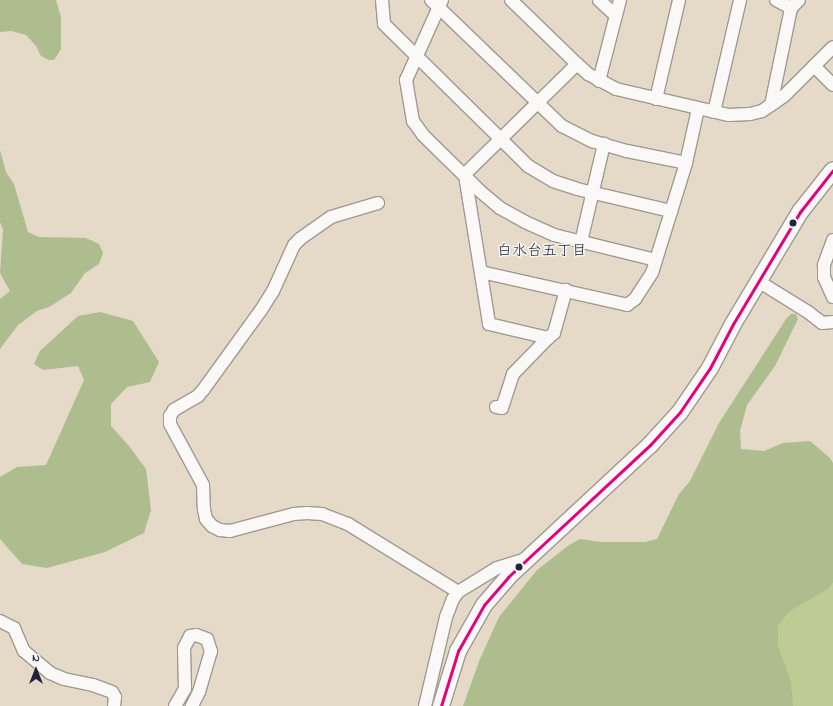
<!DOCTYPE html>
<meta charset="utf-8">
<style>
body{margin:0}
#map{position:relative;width:833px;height:706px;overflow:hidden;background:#e5d9c8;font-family:"Indie Flower","Klee One",sans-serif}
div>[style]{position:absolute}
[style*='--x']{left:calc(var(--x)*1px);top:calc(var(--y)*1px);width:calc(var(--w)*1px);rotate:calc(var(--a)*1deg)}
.green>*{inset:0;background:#becb94}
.forest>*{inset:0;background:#adbd8d}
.roads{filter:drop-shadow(1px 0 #a09993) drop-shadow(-1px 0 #a09993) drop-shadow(0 1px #a09993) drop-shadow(0 -1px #a09993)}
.minor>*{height:12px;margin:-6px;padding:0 6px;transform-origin:6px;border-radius:6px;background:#fbf9f7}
.major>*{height:16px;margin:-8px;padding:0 8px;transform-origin:8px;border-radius:8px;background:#fbf9f7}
.bus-1>*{height:3px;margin:-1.5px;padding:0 1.5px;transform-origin:1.5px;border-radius:1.5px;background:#e5007d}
.dots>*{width:11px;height:11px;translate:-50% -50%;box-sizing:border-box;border:2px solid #f6f6f2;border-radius:50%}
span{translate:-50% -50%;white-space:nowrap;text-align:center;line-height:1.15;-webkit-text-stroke:3px #f6f6f2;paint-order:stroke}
.neighbourhood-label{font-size:15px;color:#22223b}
.north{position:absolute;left:16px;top:650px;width:40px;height:40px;-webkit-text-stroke:3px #f6f6f2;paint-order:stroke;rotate:0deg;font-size:11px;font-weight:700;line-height:16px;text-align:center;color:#22223b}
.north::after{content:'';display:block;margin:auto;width:14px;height:18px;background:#22223b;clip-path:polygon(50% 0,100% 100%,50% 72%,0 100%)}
</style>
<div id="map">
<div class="green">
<div style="clip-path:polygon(833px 583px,833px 706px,793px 706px,784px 662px,778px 645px,778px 626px,789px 612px,828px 589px)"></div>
</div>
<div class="forest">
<div style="clip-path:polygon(0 0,56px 0,61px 17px,61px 49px,54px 60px,49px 60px,41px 56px,36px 46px,26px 35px,11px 31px,0 32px)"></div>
<div style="clip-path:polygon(0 150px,6px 172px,14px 184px,28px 232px,39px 237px,86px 238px,99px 244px,103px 253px,99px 264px,85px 273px,71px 293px,49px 307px,37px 311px,18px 325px,0 349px,0 299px,10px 291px,0 273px,3px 230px,0 222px)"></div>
<div style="clip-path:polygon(100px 312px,133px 321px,159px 362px,150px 382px,127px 387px,111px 404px,111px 426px,129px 446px,146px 469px,151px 510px,144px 533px,105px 552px,47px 568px,22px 564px,0 539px,0 477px,17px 467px,46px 465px,84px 380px,78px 366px,43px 370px,34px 364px,40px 351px,78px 316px)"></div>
<div style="clip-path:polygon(791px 314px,796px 314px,798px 319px,775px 366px,747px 405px,740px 431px,741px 449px,764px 451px,783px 443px,810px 441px,830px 458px,833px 463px,833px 583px,828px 589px,789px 612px,778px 626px,778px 645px,791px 682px,793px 706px,463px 706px,480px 659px,499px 617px,537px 570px,569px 545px,580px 539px,601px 542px,645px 542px,657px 539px,679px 494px,690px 481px,719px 423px,786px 319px)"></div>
</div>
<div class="roads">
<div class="minor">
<div style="--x:382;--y:0;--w:24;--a:85"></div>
<div style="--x:384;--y:24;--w:202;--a:44.6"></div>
<div style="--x:528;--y:166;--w:29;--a:31"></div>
<div style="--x:553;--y:181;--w:25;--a:18"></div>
<div style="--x:577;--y:189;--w:97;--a:13.2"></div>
<div style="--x:431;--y:0;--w:182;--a:43.9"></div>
<div style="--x:562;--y:126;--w:34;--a:27"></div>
<div style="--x:592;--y:141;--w:36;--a:16"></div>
<div style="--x:627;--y:151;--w:60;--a:11.5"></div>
<div style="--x:442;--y:0;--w:88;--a:114.2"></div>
<div style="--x:406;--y:80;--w:42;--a:80.3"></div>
<div style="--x:413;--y:121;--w:17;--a:54"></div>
<div style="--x:423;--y:135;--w:81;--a:44.5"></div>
<div style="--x:481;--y:192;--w:25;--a:40"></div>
<div style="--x:500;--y:208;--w:29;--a:29"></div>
<div style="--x:525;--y:222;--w:32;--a:24"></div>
<div style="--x:554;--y:235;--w:105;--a:13.8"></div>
<div style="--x:511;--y:0;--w:92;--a:44.1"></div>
<div style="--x:577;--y:64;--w:15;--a:42"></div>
<div style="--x:588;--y:74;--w:32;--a:28"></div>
<div style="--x:616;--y:89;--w:116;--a:13"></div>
<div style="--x:729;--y:115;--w:21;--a:-3"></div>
<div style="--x:750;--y:114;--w:12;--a:-14"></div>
<div style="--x:762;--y:111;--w:11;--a:-34"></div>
<div style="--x:771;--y:105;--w:16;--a:-35"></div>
<div style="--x:784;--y:96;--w:69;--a:-45"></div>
<div style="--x:599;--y:0;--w:23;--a:43"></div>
<div style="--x:776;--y:0;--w:17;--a:28"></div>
<div style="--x:814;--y:66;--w:27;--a:45"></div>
<div style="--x:599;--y:81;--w:84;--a:-75.5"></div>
<div style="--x:656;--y:99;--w:102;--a:-76.9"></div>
<div style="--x:771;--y:105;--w:99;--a:-78.3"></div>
<div style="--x:791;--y:8;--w:11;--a:-45"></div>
<div style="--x:714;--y:112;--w:115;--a:-76.9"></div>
<div style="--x:465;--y:174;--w:157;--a:-44.5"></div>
<div style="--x:465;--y:175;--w:151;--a:80.8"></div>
<div style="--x:489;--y:324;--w:61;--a:13.3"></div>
<div style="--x:548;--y:338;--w:8;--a:-40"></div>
<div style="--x:554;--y:333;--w:45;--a:-74.4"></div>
<div style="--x:378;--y:203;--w:49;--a:163.4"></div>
<div style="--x:331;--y:217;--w:38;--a:145"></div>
<div style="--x:300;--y:239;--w:8;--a:135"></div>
<div style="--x:294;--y:245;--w:51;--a:114.5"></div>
<div style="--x:273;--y:291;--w:22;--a:122"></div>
<div style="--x:261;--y:310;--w:99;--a:125.9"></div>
<div style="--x:203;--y:390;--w:8;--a:130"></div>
<div style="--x:198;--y:396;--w:28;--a:150"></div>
<div style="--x:174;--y:410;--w:7;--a:124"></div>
<div style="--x:170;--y:416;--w:8;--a:90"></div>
<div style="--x:170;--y:424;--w:69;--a:61.6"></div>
<div style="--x:203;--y:485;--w:24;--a:88"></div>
<div style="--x:204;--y:509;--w:10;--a:79"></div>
<div style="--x:206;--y:519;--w:9;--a:49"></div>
<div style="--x:212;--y:526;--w:9;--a:27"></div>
<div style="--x:220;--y:530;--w:10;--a:6"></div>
<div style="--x:230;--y:531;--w:66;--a:-14.9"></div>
<div style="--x:294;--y:514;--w:13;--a:-4"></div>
<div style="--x:307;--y:513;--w:15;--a:4"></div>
<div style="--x:322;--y:514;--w:28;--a:21"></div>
<div style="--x:348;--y:524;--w:129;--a:31.7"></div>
<div style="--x:833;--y:240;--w:27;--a:110"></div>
<div style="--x:824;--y:265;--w:12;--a:90"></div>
<div style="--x:824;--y:277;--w:22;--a:66"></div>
<div style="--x:581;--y:242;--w:101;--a:-76.8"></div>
<div style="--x:481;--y:272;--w:150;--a:12.7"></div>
<div style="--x:627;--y:305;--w:10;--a:-37"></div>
<div style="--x:635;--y:299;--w:31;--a:-57"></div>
<div style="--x:652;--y:273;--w:115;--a:-72.8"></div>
<div style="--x:686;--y:163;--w:55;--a:-77.5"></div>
<div style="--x:758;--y:281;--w:59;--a:31.8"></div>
<div style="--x:808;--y:312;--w:18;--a:38"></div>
<div style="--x:822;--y:323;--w:11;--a:-5"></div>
<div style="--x:496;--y:407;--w:6;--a:9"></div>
<div style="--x:502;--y:408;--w:36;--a:-72"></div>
<div style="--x:513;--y:374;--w:50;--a:-45.8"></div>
<div style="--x:0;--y:621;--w:16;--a:27"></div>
<div style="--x:14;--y:628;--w:25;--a:67"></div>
<div style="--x:24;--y:651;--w:34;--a:40"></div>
<div style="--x:50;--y:673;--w:15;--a:23"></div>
<div style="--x:64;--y:679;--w:30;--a:12"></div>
<div style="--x:93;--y:685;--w:20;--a:20"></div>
<div style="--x:112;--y:692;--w:6;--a:59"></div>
<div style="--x:115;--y:697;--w:9;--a:96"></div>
<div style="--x:175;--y:706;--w:20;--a:-60"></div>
<div style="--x:185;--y:689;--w:41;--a:-91.4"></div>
<div style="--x:184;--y:648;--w:13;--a:-63"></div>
<div style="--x:190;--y:636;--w:6;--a:-9"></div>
<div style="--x:196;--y:635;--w:12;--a:20"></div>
<div style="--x:207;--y:639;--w:13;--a:72"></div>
<div style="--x:211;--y:651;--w:43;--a:106.3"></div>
<div style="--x:199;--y:692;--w:16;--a:117"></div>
<div style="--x:425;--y:706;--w:91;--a:-76.7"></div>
<div style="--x:446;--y:617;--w:19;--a:-69"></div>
<div style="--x:453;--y:599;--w:9;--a:-54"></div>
<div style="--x:458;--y:592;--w:46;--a:-31.6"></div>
<div style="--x:497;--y:568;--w:34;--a:-17"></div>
</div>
<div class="major">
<div style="--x:441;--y:706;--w:58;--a:-72.8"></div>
<div style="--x:458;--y:651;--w:53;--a:-60.5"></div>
<div style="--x:484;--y:605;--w:37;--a:-49"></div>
<div style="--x:508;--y:577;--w:194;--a:-42.9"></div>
<div style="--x:650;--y:445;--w:45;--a:-47.7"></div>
<div style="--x:680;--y:412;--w:53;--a:-55.7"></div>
<div style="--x:710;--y:368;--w:50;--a:-62.4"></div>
<div style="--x:733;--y:324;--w:131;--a:-59.1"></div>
<div style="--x:800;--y:212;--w:53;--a:-51.8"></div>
</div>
</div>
<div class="bus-1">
<div style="--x:441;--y:706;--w:58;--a:-72.8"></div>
<div style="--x:458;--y:651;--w:53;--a:-60.5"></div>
<div style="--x:484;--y:605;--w:37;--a:-49"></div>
<div style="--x:508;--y:577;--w:194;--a:-42.9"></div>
<div style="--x:650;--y:445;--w:45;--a:-47.7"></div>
<div style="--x:680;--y:412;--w:53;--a:-55.7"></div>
<div style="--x:710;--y:368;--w:50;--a:-62.4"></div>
<div style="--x:733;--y:324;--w:131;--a:-59.1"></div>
<div style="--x:800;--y:212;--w:53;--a:-51.8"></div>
</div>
<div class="dots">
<div style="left:793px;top:223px;background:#22223b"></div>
<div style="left:519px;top:567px;background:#22223b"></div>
</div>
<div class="neighbourhood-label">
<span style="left:542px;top:252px">白水台五丁目</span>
</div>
<div class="north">N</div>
</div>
